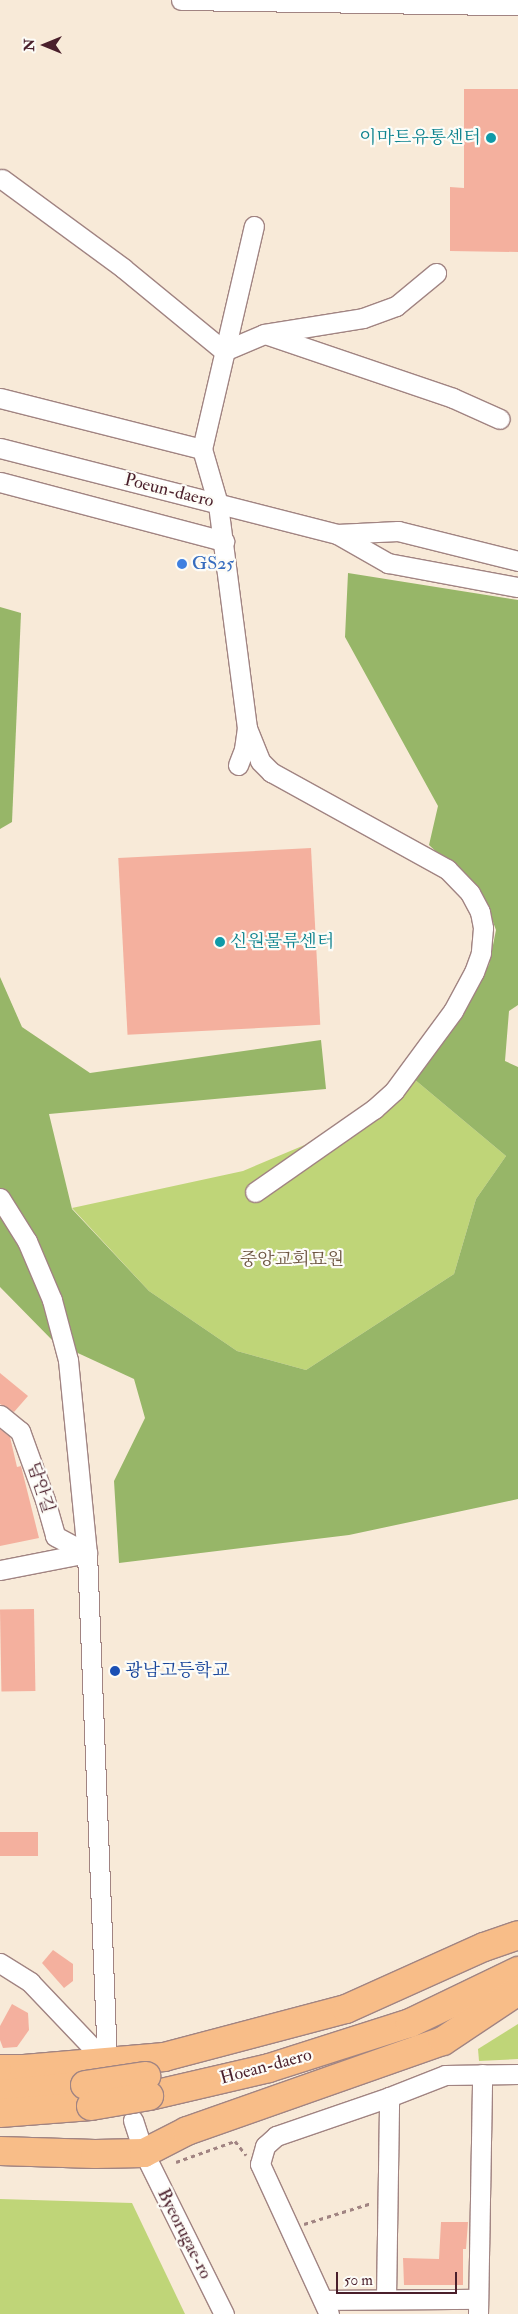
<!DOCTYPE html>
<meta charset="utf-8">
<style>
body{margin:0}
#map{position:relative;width:518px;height:2314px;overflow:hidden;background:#f8ead8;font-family:"IM FELL Double Pica","Noto Serif KR",serif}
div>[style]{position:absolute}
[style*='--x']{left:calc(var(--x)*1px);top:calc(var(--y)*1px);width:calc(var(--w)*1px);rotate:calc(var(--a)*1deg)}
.green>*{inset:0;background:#bfd578}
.forest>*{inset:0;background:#97b668}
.building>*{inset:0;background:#f4b09e;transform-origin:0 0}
.path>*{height:3px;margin-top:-1.5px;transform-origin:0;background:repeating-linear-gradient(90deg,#a18482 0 4px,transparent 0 8px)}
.roads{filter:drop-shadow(1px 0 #a18482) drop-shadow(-1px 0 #a18482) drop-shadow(0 1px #a18482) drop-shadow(0 -1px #a18482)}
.minor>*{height:19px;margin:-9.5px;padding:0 9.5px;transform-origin:9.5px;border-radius:9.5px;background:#fff}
.highway>*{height:28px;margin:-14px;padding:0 14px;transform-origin:14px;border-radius:14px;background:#f8bd88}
.bridges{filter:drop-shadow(1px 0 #a18482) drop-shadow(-1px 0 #a18482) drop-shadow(0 1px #a18482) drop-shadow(0 -1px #a18482)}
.highway-bridge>*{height:28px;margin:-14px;padding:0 14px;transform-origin:14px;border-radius:14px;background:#f8bd88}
.dots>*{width:14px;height:14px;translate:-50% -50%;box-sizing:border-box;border:2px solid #fdfcf7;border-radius:50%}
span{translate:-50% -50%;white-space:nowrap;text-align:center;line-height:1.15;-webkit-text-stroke:4.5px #fdfcf7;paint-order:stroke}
.culture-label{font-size:18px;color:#0d838f}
.right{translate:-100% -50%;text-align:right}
.left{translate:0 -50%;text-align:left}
.street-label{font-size:18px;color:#4a1f2b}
.shop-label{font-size:18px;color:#366cbe}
.park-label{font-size:18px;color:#6d5642}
.transit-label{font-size:18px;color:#164399}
.north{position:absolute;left:20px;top:20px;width:50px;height:50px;-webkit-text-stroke:4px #fdfcf7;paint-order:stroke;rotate:270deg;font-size:14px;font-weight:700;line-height:20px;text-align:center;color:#4a1f2b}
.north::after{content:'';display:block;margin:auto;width:18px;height:22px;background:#4a1f2b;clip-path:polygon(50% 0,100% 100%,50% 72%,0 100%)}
.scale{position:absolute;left:336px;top:2272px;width:121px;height:22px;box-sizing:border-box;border:2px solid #4a1f2b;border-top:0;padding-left:6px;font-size:15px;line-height:18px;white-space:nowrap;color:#4a1f2b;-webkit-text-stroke:4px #fdfcf7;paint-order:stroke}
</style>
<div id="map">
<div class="green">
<div style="clip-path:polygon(414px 1079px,506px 1156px,476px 1199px,454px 1274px,306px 1370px,237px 1351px,149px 1291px,72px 1208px,243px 1171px,307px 1144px,376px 1097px)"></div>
<div style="clip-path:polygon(518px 2024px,518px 2059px,479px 2061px,478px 2049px)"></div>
<div style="clip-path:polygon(0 2199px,132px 2203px,185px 2314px,0 2314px)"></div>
</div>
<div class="forest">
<div style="clip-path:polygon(348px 573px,518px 600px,518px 1005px,509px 1011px,505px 1061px,518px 1067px,518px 1499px,349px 1535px,119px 1563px,114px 1481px,145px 1418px,134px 1379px,54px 1342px,0 1287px,0 977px,22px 1027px,90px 1073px,321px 1040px,326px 1089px,49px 1114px,72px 1209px,149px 1291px,237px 1351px,306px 1370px,454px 1274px,476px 1199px,506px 1156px,414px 1079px,489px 965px,496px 930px,483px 895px,429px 845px,438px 806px,345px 637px)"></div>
<div style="clip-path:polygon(0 607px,21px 613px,12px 822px,0 829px)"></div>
</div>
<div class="building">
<div style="clip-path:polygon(464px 89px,518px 89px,518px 252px,450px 251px,450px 187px,464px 188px)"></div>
<div style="left:311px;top:848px;width:177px;height:193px;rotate:87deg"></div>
<div style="clip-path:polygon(0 1373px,28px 1396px,14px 1412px,0 1404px)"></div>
<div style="clip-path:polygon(0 1429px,10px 1437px,17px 1467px,21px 1466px,39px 1538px,0 1546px)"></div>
<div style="left:34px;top:1609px;width:82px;height:34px;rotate:89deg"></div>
<div style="left:0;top:1832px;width:38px;height:24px"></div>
<div style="clip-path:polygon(53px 1950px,73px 1964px,73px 1981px,64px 1988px,42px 1963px)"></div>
<div style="clip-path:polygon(12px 2004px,28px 2013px,29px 2030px,17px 2047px,3px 2048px,0 2040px,0 2026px)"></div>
<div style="clip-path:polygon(441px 2222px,468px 2222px,466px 2249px,463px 2249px,463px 2285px,404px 2285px,403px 2258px,439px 2259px)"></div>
</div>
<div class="path">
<div style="--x:176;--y:2162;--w:63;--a:-19.6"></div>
<div style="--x:235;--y:2141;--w:18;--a:52"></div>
<div style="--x:304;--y:2224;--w:71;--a:-17.2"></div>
</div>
<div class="roads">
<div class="minor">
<div style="--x:181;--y:0;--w:337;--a:0.9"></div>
<div style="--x:2;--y:179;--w:150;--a:36.3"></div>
<div style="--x:123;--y:268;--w:131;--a:39.4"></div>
<div style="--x:224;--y:351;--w:43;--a:-23"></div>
<div style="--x:264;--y:334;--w:100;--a:-9.2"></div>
<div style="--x:363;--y:318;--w:35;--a:-20"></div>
<div style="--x:396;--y:306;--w:52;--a:-39.5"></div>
<div style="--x:268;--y:335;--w:195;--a:18.8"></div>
<div style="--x:453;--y:398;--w:51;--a:24.1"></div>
<div style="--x:0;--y:398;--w:208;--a:14.2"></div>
<div style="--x:0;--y:448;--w:348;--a:14.3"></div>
<div style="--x:337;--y:534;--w:59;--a:29.6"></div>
<div style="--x:388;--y:563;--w:132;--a:10.5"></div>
<div style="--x:0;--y:482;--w:232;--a:14.8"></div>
<div style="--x:337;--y:534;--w:61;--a:-2.8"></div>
<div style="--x:398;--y:531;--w:124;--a:14"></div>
<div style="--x:247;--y:728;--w:35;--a:68"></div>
<div style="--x:260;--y:761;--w:16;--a:45"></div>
<div style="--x:271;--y:772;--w:201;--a:28.9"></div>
<div style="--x:447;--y:869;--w:33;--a:46"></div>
<div style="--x:470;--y:893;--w:21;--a:62"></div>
<div style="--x:480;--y:912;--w:16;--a:79"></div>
<div style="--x:483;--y:928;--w:25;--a:95"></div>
<div style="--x:481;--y:953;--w:20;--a:110"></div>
<div style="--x:474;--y:972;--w:44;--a:118.3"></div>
<div style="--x:453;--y:1011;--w:99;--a:126.4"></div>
<div style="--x:394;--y:1091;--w:27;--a:138"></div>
<div style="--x:374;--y:1109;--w:145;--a:145.1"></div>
<div style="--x:238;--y:765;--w:17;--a:-69"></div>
<div style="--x:244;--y:749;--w:21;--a:-82"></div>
<div style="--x:247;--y:728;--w:226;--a:-97.4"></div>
<div style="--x:218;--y:504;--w:57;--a:-106.2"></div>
<div style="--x:202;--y:449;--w:229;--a:-76.9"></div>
<div style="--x:0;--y:1198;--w:51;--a:57.9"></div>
<div style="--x:27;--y:1241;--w:64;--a:67"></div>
<div style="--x:52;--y:1300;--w:62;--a:75.1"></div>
<div style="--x:68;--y:1360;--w:194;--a:84.4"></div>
<div style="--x:87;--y:1553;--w:509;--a:87.75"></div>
<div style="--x:0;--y:1415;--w:26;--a:39"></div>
<div style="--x:20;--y:1431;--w:73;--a:70.1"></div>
<div style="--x:45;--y:1500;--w:37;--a:74"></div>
<div style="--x:55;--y:1536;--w:36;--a:28"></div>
<div style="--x:0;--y:1570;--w:89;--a:-11.1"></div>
<div style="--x:0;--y:1963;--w:36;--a:32"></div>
<div style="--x:30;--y:1982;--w:116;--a:46.4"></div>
<div style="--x:133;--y:2120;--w:35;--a:72"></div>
<div style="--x:144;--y:2153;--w:180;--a:63.6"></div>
<div style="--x:386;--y:2298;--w:201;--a:-89.1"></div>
<div style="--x:323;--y:2300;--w:155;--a:-0.4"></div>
<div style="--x:329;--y:2314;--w:165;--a:-114.7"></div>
<div style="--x:260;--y:2164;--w:19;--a:-74"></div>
<div style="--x:265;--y:2146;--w:15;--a:-42"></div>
<div style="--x:276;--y:2136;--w:120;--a:-19"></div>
<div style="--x:389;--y:2097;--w:60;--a:-21.4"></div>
<div style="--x:445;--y:2075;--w:73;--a:-0.8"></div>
<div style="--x:478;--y:2314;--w:240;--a:-89"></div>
</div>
<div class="highway">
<div style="--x:0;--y:2069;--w:24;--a:0"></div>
<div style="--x:24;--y:2069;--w:141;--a:-4.9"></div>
<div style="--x:164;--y:2057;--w:188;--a:-14.8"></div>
<div style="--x:346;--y:2009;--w:151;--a:-24.2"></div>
<div style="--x:484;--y:1947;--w:36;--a:-19"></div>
<div style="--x:4;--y:2094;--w:81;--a:-6.3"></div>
<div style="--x:149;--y:2096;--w:123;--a:-13.1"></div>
<div style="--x:269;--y:2068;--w:148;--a:-17.7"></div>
<div style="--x:410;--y:2023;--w:120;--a:-25.7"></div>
<div style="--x:0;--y:2113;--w:91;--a:-4.4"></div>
<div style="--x:0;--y:2151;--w:95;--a:1.8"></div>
<div style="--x:95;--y:2154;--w:49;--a:-1.2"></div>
<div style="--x:144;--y:2153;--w:48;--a:-27.1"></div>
<div style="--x:187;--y:2131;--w:271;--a:-19.4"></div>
<div style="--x:443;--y:2041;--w:90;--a:-33.7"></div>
</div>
</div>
<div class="bridges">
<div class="highway-bridge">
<div style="--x:85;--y:2085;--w:62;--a:-8.4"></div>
<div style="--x:91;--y:2106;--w:59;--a:-9.8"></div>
</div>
</div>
<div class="dots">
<div style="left:491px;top:138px;background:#0f9aa8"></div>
<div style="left:182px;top:564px;background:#3f7fe0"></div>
<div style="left:220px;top:942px;background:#0f9aa8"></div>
<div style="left:115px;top:1671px;background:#1a4fb4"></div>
</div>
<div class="culture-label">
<span class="right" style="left:481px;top:138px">이마트유통센터</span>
<span class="left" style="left:230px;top:942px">신원물류센터</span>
</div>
<div class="street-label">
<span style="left:169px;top:491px;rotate:14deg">Poeun-daero</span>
<span style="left:40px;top:1488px;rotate:72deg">담안길</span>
<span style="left:266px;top:2067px;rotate:-15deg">Hoean-daero</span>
<span style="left:184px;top:2234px;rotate:63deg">Byeorugae-ro</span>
</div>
<div class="shop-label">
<span class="left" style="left:192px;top:564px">GS25</span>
</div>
<div class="park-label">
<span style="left:292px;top:1260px">중앙교회묘원</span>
</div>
<div class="transit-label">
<span class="left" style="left:125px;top:1671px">광남고등학교</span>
</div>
<div class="north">N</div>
<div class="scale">50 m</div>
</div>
